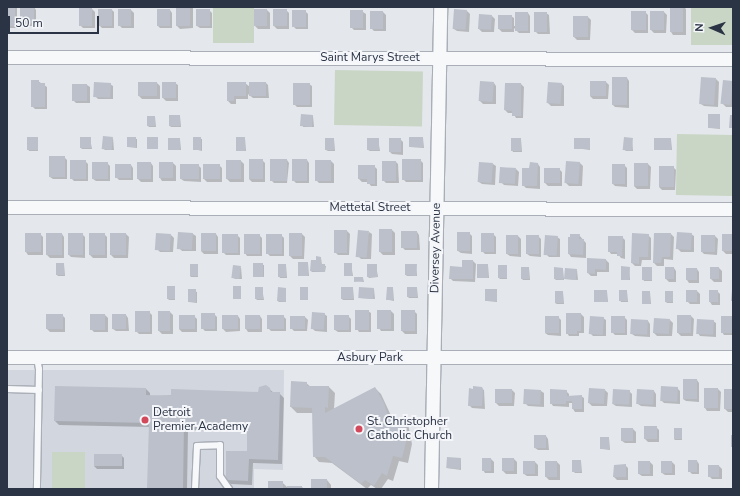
<!DOCTYPE html>
<style>
body{margin:0}
#map{position:relative;width:740px;height:496px;overflow:hidden;background:#e4e7ec;font-family:"Nunito Sans",sans-serif}
div>[style]{position:absolute}
[style*='--x']{left:calc(var(--x)*1px);top:calc(var(--y)*1px);width:calc(var(--w)*1px);rotate:calc(var(--a)*1deg)}
.built>*{inset:0;background:#d2d6de}
.green>*{inset:0;background:#c9d6c5;transform-origin:0 0}
.shadow>*{inset:0;background:#0003;transform-origin:0 0}
.building>*{inset:0;background:#bbc0ca;transform-origin:0 0}
.roads{filter:drop-shadow(1px 0 #a9aeb7) drop-shadow(-1px 0 #a9aeb7) drop-shadow(0 1px #a9aeb7) drop-shadow(0 -1px #a9aeb7)}
.service>*{height:6px;margin:-3px;padding:0 3px;transform-origin:3px;border-radius:3px;background:#f7f8fa}
.minor>*{height:13px;margin:-6.5px;padding:0 6.5px;transform-origin:6.5px;border-radius:6.5px;background:#f7f8fa}
.dots>*{width:11px;height:11px;translate:-50% -50%;box-sizing:border-box;border:2px solid #f4f6f9;border-radius:50%}
span{translate:-50% -50%;white-space:nowrap;text-align:center;line-height:1.15;-webkit-text-stroke:4px #f4f6f9;paint-order:stroke}
.street-label{font-size:12px;color:#2b3445}
.poi-label{font-size:12px;color:#2b3445}
.left{translate:0 -50%;text-align:left}
.frame{position:absolute;inset:0;border:8px solid #2b3445;pointer-events:none}
.north{position:absolute;left:692px;top:8px;width:40px;height:40px;-webkit-text-stroke:3px #f4f6f9;paint-order:stroke;rotate:272deg;font-size:11px;font-weight:700;line-height:16px;text-align:center;color:#2b3445}
.north::after{content:'';display:block;margin:auto;width:14px;height:18px;background:#2b3445;clip-path:polygon(50% 0,100% 100%,50% 72%,0 100%)}
.scale{position:absolute;left:8px;top:16px;width:91px;height:18px;box-sizing:border-box;border:2px solid #2b3445;border-top:0;padding-left:5px;font-size:12px;line-height:14px;white-space:nowrap;color:#2b3445;-webkit-text-stroke:3px #f4f6f9;paint-order:stroke}
</style>
<div id="map">
<div class="built">
<div style="clip-path:polygon(7px 370px,284px 370px,283px 470px,254px 469px,254px 489px,7px 489px)"></div>
</div>
<div class="green">
<div style="left:213px;top:7px;width:41px;height:36px"></div>
<div style="left:691px;top:7px;width:42px;height:38px"></div>
<div style="left:335px;top:70px;width:88px;height:55px;rotate:1deg"></div>
<div style="left:677px;top:134px;width:56px;height:61px;rotate:1deg"></div>
<div style="left:52px;top:452px;width:33px;height:37px"></div>
</div>
<div class="shadow">
<div style="left:7px;top:7px;width:10px;height:21px"></div>
<div style="clip-path:polygon(22px 7px,34px 7px,36px 10px,36px 26px,24px 26px,22px 23px)"></div>
<div style="clip-path:polygon(177px 7px,193px 8px,193px 28px,180px 29px,177px 26px)"></div>
<div style="clip-path:polygon(671px 7px,684px 7px,686px 9px,686px 35px,673px 35px,671px 32px)"></div>
<div style="clip-path:polygon(92px 9px,95px 12px,95px 28px,83px 28px,80px 25px)"></div>
<div style="clip-path:polygon(112px 10px,114px 12px,114px 28px,102px 28px,99px 25px)"></div>
<div style="clip-path:polygon(131px 10px,134px 13px,134px 28px,122px 28px,119px 25px)"></div>
<div style="clip-path:polygon(170px 10px,172px 13px,172px 28px,160px 28px,158px 26px)"></div>
<div style="clip-path:polygon(209px 10px,212px 13px,212px 28px,200px 28px,197px 26px)"></div>
<div style="clip-path:polygon(267px 10px,270px 13px,270px 29px,258px 29px,255px 26px)"></div>
<div style="clip-path:polygon(286px 10px,289px 13px,289px 29px,277px 29px,274px 26px)"></div>
<div style="clip-path:polygon(305px 11px,308px 14px,308px 29px,296px 29px,293px 26px)"></div>
<div style="clip-path:polygon(351px 11px,363px 12px,366px 14px,366px 30px,354px 30px,351px 27px)"></div>
<div style="clip-path:polygon(467px 11px,470px 14px,469px 32px,457px 31px,454px 29px)"></div>
<div style="clip-path:polygon(371px 12px,383px 12px,386px 15px,386px 31px,374px 31px,371px 28px)"></div>
<div style="clip-path:polygon(645px 12px,648px 15px,648px 33px,635px 33px,632px 30px)"></div>
<div style="clip-path:polygon(664px 12px,667px 15px,666px 33px,654px 33px,651px 30px)"></div>
<div style="clip-path:polygon(528px 13px,530px 16px,530px 33px,519px 33px,514px 28px,514px 32px,502px 32px,499px 29px,511px 16px,514px 18px,514px 26px,516px 26px)"></div>
<div style="clip-path:polygon(546px 13px,549px 15px,550px 34px,538px 34px,535px 31px)"></div>
<div style="clip-path:polygon(492px 16px,495px 19px,494px 32px,482px 32px,479px 29px)"></div>
<div style="clip-path:polygon(588px 17px,591px 20px,590px 40px,577px 40px,574px 37px)"></div>
<div style="clip-path:polygon(627px 78px,629px 81px,629px 108px,615px 107px,612px 104px)"></div>
<div style="clip-path:polygon(716px 79px,719px 82px,718px 107px,704px 106px,701px 104px)"></div>
<div style="clip-path:polygon(38px 81px,47px 87px,47px 109px,35px 109px,32px 106px)"></div>
<div style="clip-path:polygon(606px 82px,609px 85px,608px 99px,593px 99px,590px 96px)"></div>
<div style="clip-path:polygon(733px 82px,733px 107px,726px 107px,723px 104px)"></div>
<div style="clip-path:polygon(157px 83px,160px 86px,160px 99px,142px 99px,139px 96px)"></div>
<div style="clip-path:polygon(175px 83px,178px 85px,178px 101px,166px 101px,163px 98px)"></div>
<div style="clip-path:polygon(245px 83px,250px 87px,266px 83px,268px 85px,269px 98px,253px 98px,248px 94px,248px 99px,236px 99px,236px 104px,231px 104px,228px 101px)"></div>
<div style="clip-path:polygon(494px 83px,496px 86px,496px 104px,483px 104px,480px 101px)"></div>
<div style="clip-path:polygon(110px 84px,113px 86px,113px 99px,98px 99px,95px 96px)"></div>
<div style="clip-path:polygon(309px 84px,312px 86px,312px 107px,297px 107px,294px 104px)"></div>
<div style="clip-path:polygon(521px 84px,524px 87px,523px 118px,516px 118px,513px 113px,508px 113px,505px 110px)"></div>
<div style="clip-path:polygon(562px 84px,564px 86px,564px 106px,551px 106px,548px 103px)"></div>
<div style="clip-path:polygon(73px 85px,87px 85px,90px 87px,90px 103px,76px 103px,73px 100px)"></div>
<div style="clip-path:polygon(302px 115px,313px 116px,314px 127px,303px 127px)"></div>
<div style="clip-path:polygon(719px 115px,720px 129px,710px 128px,708px 127px)"></div>
<div style="clip-path:polygon(180px 116px,181px 127px,171px 127px,170px 126px)"></div>
<div style="clip-path:polygon(155px 117px,156px 127px,149px 127px,148px 126px)"></div>
<div style="clip-path:polygon(37px 138px,38px 151px,29px 151px,28px 149px)"></div>
<div style="clip-path:polygon(90px 138px,92px 149px,82px 149px,81px 148px)"></div>
<div style="clip-path:polygon(113px 138px,114px 150px,105px 150px,104px 149px)"></div>
<div style="clip-path:polygon(128px 138px,137px 139px,137px 148px,128px 147px)"></div>
<div style="clip-path:polygon(194px 138px,202px 139px,202px 151px,194px 149px)"></div>
<div style="clip-path:polygon(245px 138px,246px 151px,238px 151px,237px 150px)"></div>
<div style="clip-path:polygon(423px 138px,424px 148px,410px 147px)"></div>
<div style="clip-path:polygon(180px 139px,181px 150px,170px 150px,169px 149px)"></div>
<div style="clip-path:polygon(334px 139px,335px 151px,328px 151px,326px 150px)"></div>
<div style="clip-path:polygon(378px 139px,380px 151px,370px 151px,368px 150px)"></div>
<div style="clip-path:polygon(400px 139px,403px 142px,403px 155px,392px 154px,390px 152px)"></div>
<div style="clip-path:polygon(521px 139px,522px 152px,513px 152px,512px 150px)"></div>
<div style="clip-path:polygon(589px 139px,590px 150px,575px 148px)"></div>
<div style="clip-path:polygon(632px 139px,633px 151px,626px 151px,625px 150px)"></div>
<div style="clip-path:polygon(671px 139px,672px 150px,655px 149px)"></div>
<div style="clip-path:polygon(64px 157px,67px 160px,67px 179px,53px 179px,50px 177px)"></div>
<div style="clip-path:polygon(250px 160px,262px 160px,265px 163px,265px 182px,252px 182px,249px 179px)"></div>
<div style="clip-path:polygon(287px 160px,289px 163px,287px 183px,274px 183px,271px 180px)"></div>
<div style="clip-path:polygon(307px 160px,309px 163px,309px 183px,296px 183px,293px 180px)"></div>
<div style="clip-path:polygon(420px 160px,423px 163px,423px 182px,406px 182px,403px 179px)"></div>
<div style="clip-path:polygon(85px 161px,88px 164px,88px 181px,74px 181px,71px 178px)"></div>
<div style="clip-path:polygon(241px 161px,244px 164px,244px 182px,230px 182px,227px 179px)"></div>
<div style="clip-path:polygon(331px 161px,334px 164px,334px 183px,319px 183px,316px 180px)"></div>
<div style="clip-path:polygon(396px 162px,398px 164px,399px 183px,386px 183px,383px 180px)"></div>
<div style="clip-path:polygon(567px 162px,580px 163px,583px 166px,582px 186px,569px 186px,566px 183px)"></div>
<div style="clip-path:polygon(107px 163px,110px 166px,110px 181px,96px 181px,93px 179px)"></div>
<div style="clip-path:polygon(151px 163px,153px 166px,153px 182px,141px 182px,138px 179px)"></div>
<div style="clip-path:polygon(173px 163px,176px 166px,176px 181px,162px 181px,160px 178px)"></div>
<div style="clip-path:polygon(493px 164px,496px 166px,495px 185px,482px 184px,479px 182px)"></div>
<div style="clip-path:polygon(538px 164px,540px 167px,540px 189px,526px 188px,523px 185px,530px 169px)"></div>
<div style="clip-path:polygon(648px 164px,651px 167px,650px 189px,637px 189px,634px 186px)"></div>
<div style="clip-path:polygon(131px 165px,133px 168px,133px 180px,119px 180px,116px 177px)"></div>
<div style="clip-path:polygon(198px 165px,201px 168px,201px 182px,184px 181px,181px 179px)"></div>
<div style="clip-path:polygon(219px 165px,222px 168px,222px 182px,207px 182px,204px 179px)"></div>
<div style="clip-path:polygon(624px 165px,627px 168px,627px 187px,615px 186px,612px 183px)"></div>
<div style="clip-path:polygon(374px 166px,377px 169px,377px 186px,371px 186px,368px 182px,362px 182px,359px 179px)"></div>
<div style="clip-path:polygon(673px 167px,676px 170px,675px 190px,662px 190px,659px 187px)"></div>
<div style="clip-path:polygon(516px 169px,519px 172px,518px 186px,504px 185px,501px 182px)"></div>
<div style="clip-path:polygon(559px 169px,562px 172px,562px 186px,548px 186px,545px 183px)"></div>
<div style="clip-path:polygon(392px 230px,395px 233px,395px 255px,383px 255px,380px 252px)"></div>
<div style="clip-path:polygon(347px 231px,350px 234px,349px 255px,338px 255px,335px 252px)"></div>
<div style="clip-path:polygon(369px 232px,372px 234px,371px 259px,361px 259px,358px 256px)"></div>
<div style="clip-path:polygon(417px 232px,419px 235px,420px 250px,405px 250px,402px 247px)"></div>
<div style="clip-path:polygon(179px 233px,193px 234px,196px 236px,196px 251px,182px 251px,179px 248px)"></div>
<div style="clip-path:polygon(469px 233px,472px 236px,472px 254px,461px 253px,458px 251px)"></div>
<div style="clip-path:polygon(40px 234px,43px 237px,43px 255px,28px 255px,26px 252px)"></div>
<div style="clip-path:polygon(62px 234px,64px 237px,64px 258px,50px 258px,47px 255px)"></div>
<div style="clip-path:polygon(82px 234px,85px 237px,85px 258px,71px 257px,68px 254px)"></div>
<div style="clip-path:polygon(104px 234px,107px 237px,107px 258px,93px 258px,90px 255px)"></div>
<div style="clip-path:polygon(126px 234px,129px 237px,128px 258px,114px 258px,111px 255px)"></div>
<div style="clip-path:polygon(216px 234px,218px 237px,218px 254px,204px 254px,201px 251px)"></div>
<div style="clip-path:polygon(302px 234px,305px 237px,304px 259px,293px 259px,290px 256px)"></div>
<div style="clip-path:polygon(493px 234px,496px 237px,496px 254px,485px 254px,482px 251px)"></div>
<div style="clip-path:polygon(671px 234px,674px 237px,673px 260px,664px 259px,664px 266px,657px 266px,654px 263px)"></div>
<div style="clip-path:polygon(691px 234px,694px 236px,694px 252px,681px 252px,678px 249px)"></div>
<div style="clip-path:polygon(171px 235px,174px 238px,173px 252px,160px 252px,157px 249px)"></div>
<div style="clip-path:polygon(237px 235px,240px 238px,240px 255px,226px 255px,223px 252px)"></div>
<div style="clip-path:polygon(259px 235px,262px 238px,262px 256px,247px 256px,245px 253px)"></div>
<div style="clip-path:polygon(281px 235px,284px 238px,284px 256px,270px 256px,267px 253px)"></div>
<div style="clip-path:polygon(579px 235px,586px 243px,586px 258px,571px 257px,569px 254px,569px 238px)"></div>
<div style="clip-path:polygon(648px 235px,651px 238px,651px 260px,642px 260px,641px 266px,635px 266px,632px 263px)"></div>
<div style="clip-path:polygon(733px 235px,733px 254px,726px 254px,723px 251px)"></div>
<div style="clip-path:polygon(507px 236px,518px 236px,521px 239px,521px 257px,510px 256px,507px 254px)"></div>
<div style="clip-path:polygon(538px 236px,541px 239px,541px 257px,530px 256px,527px 254px)"></div>
<div style="clip-path:polygon(715px 236px,718px 239px,717px 255px,704px 254px,702px 252px)"></div>
<div style="clip-path:polygon(557px 237px,560px 239px,560px 257px,549px 257px,546px 254px)"></div>
<div style="clip-path:polygon(622px 237px,625px 240px,625px 259px,621px 258px,618px 254px,611px 254px,609px 251px)"></div>
<div style="clip-path:polygon(321px 258px,322px 265px,326px 266px,325px 272px,312px 272px,311px 271px)"></div>
<div style="clip-path:polygon(606px 260px,609px 263px,609px 272px,597px 272px,597px 276px,591px 276px,588px 273px)"></div>
<div style="clip-path:polygon(473px 261px,476px 264px,475px 282px,453px 281px,450px 278px)"></div>
<div style="clip-path:polygon(308px 263px,309px 276px,300px 276px,299px 275px)"></div>
<div style="clip-path:polygon(64px 264px,65px 276px,58px 276px,57px 275px)"></div>
<div style="clip-path:polygon(254px 264px,264px 265px,264px 277px,254px 276px)"></div>
<div style="clip-path:polygon(351px 264px,353px 276px,346px 276px,345px 275px)"></div>
<div style="clip-path:polygon(197px 265px,198px 277px,191px 277px,190px 276px)"></div>
<div style="clip-path:polygon(286px 265px,287px 278px,280px 278px,279px 276px)"></div>
<div style="clip-path:polygon(376px 265px,378px 277px,369px 278px,368px 277px)"></div>
<div style="clip-path:polygon(416px 265px,417px 276px,407px 276px,406px 275px)"></div>
<div style="clip-path:polygon(488px 265px,489px 278px,479px 278px,477px 277px)"></div>
<div style="clip-path:polygon(506px 266px,507px 279px,500px 279px,499px 278px)"></div>
<div style="clip-path:polygon(241px 267px,242px 279px,235px 279px,234px 278px)"></div>
<div style="clip-path:polygon(629px 267px,630px 280px,623px 280px,622px 279px)"></div>
<div style="clip-path:polygon(529px 268px,530px 280px,523px 280px,522px 279px)"></div>
<div style="clip-path:polygon(651px 268px,652px 281px,644px 281px,643px 279px)"></div>
<div style="clip-path:polygon(674px 268px,676px 271px,676px 282px,669px 282px,666px 279px)"></div>
<div style="clip-path:polygon(711px 268px,719px 268px,722px 271px,722px 282px,714px 282px,711px 279px)"></div>
<div style="clip-path:polygon(563px 269px,564px 280px,556px 280px,555px 279px)"></div>
<div style="clip-path:polygon(697px 269px,699px 272px,699px 283px,689px 283px,687px 280px)"></div>
<div style="clip-path:polygon(577px 270px,578px 280px,566px 279px)"></div>
<div style="clip-path:polygon(363px 278px,364px 282px,355px 281px)"></div>
<div style="clip-path:polygon(174px 287px,175px 300px,169px 300px,168px 299px)"></div>
<div style="clip-path:polygon(262px 288px,264px 300px,257px 300px,256px 299px)"></div>
<div style="clip-path:polygon(353px 288px,354px 300px,343px 300px,342px 299px)"></div>
<div style="clip-path:polygon(393px 288px,394px 301px,389px 300px,387px 299px)"></div>
<div style="clip-path:polygon(417px 288px,418px 298px,409px 298px,408px 297px)"></div>
<div style="clip-path:polygon(286px 289px,286px 302px,279px 302px,278px 301px)"></div>
<div style="clip-path:polygon(374px 289px,375px 299px,360px 298px)"></div>
<div style="clip-path:polygon(189px 290px,197px 292px,197px 303px,189px 302px)"></div>
<div style="clip-path:polygon(496px 290px,497px 302px,487px 301px,486px 300px)"></div>
<div style="clip-path:polygon(607px 291px,608px 302px,595px 301px)"></div>
<div style="clip-path:polygon(627px 291px,628px 302px,621px 302px,620px 300px)"></div>
<div style="clip-path:polygon(697px 291px,700px 294px,700px 304px,690px 304px,687px 301px)"></div>
<div style="clip-path:polygon(717px 291px,720px 294px,720px 305px,712px 305px,710px 302px)"></div>
<div style="clip-path:polygon(563px 292px,564px 304px,557px 304px,555px 303px)"></div>
<div style="clip-path:polygon(650px 292px,651px 304px,644px 304px,643px 303px)"></div>
<div style="clip-path:polygon(673px 292px,673px 303px,667px 303px,665px 301px)"></div>
<div style="clip-path:polygon(368px 311px,371px 313px,371px 332px,359px 332px,357px 329px)"></div>
<div style="clip-path:polygon(391px 311px,394px 314px,394px 331px,381px 331px,379px 328px)"></div>
<div style="clip-path:polygon(414px 311px,417px 314px,417px 334px,405px 334px,402px 331px)"></div>
<div style="clip-path:polygon(149px 312px,152px 315px,152px 334px,139px 334px,136px 331px)"></div>
<div style="clip-path:polygon(170px 312px,173px 315px,173px 334px,162px 334px,159px 331px)"></div>
<div style="clip-path:polygon(214px 314px,217px 317px,217px 331px,205px 331px,202px 328px)"></div>
<div style="clip-path:polygon(324px 314px,327px 316px,327px 332px,315px 331px,312px 328px)"></div>
<div style="clip-path:polygon(567px 314px,581px 314px,584px 317px,584px 333px,579px 333px,579px 336px,569px 336px,567px 333px)"></div>
<div style="clip-path:polygon(62px 315px,65px 318px,65px 332px,50px 332px,47px 329px)"></div>
<div style="clip-path:polygon(105px 315px,108px 318px,108px 332px,94px 332px,91px 329px)"></div>
<div style="clip-path:polygon(126px 315px,128px 318px,129px 331px,116px 331px,113px 329px)"></div>
<div style="clip-path:polygon(194px 316px,197px 319px,197px 332px,182px 332px,179px 329px)"></div>
<div style="clip-path:polygon(238px 316px,240px 319px,240px 331px,226px 332px,223px 329px)"></div>
<div style="clip-path:polygon(260px 316px,262px 319px,262px 332px,248px 332px,246px 329px)"></div>
<div style="clip-path:polygon(283px 316px,286px 319px,286px 331px,271px 331px,268px 328px)"></div>
<div style="clip-path:polygon(348px 316px,351px 319px,351px 332px,338px 332px,335px 330px)"></div>
<div style="clip-path:polygon(691px 316px,694px 319px,693px 336px,681px 336px,678px 333px)"></div>
<div style="clip-path:polygon(305px 317px,308px 320px,307px 331px,294px 331px,291px 328px)"></div>
<div style="clip-path:polygon(558px 317px,561px 320px,561px 336px,548px 335px,545px 333px)"></div>
<div style="clip-path:polygon(624px 317px,627px 320px,627px 335px,615px 335px,612px 332px)"></div>
<div style="clip-path:polygon(733px 317px,733px 335px,724px 335px,722px 332px)"></div>
<div style="clip-path:polygon(603px 318px,606px 320px,606px 336px,593px 336px,590px 333px)"></div>
<div style="clip-path:polygon(670px 320px,673px 323px,672px 336px,657px 336px,654px 333px)"></div>
<div style="clip-path:polygon(648px 321px,650px 324px,650px 337px,635px 336px,632px 334px)"></div>
<div style="clip-path:polygon(713px 321px,716px 323px,716px 337px,700px 336px,698px 333px)"></div>
<div style="clip-path:polygon(697px 380px,699px 383px,699px 402px,686px 401px,683px 399px)"></div>
<div style="clip-path:polygon(306px 383px,311px 387px,329px 387px,335px 393px,334px 409px,375px 388px,381px 394px,393px 420px,402px 418px,408px 424px,412px 444px,408px 463px,399px 461px,393px 481px,388px 479px,381px 489px,377px 489px,371px 485px,367px 489px,332px 463px,319px 462px,314px 456px,313px 413px,297px 413px,291px 407px)"></div>
<div style="clip-path:polygon(481px 388px,484px 390px,485px 409px,472px 408px,469px 405px,474px 390px)"></div>
<div style="clip-path:polygon(677px 388px,680px 391px,680px 404px,664px 403px,662px 401px)"></div>
<div style="clip-path:polygon(146px 389px,150px 393px,150px 396px,258px 393px,269px 389px,274px 393px,279px 393px,284px 398px,282px 464px,253px 463px,252px 485px,231px 484px,227px 480px,248px 452px,248px 431px,188px 430px,187px 489px,148px 489px,150px 427px,59px 425px,55px 421px)"></div>
<div style="clip-path:polygon(718px 389px,721px 392px,720px 411px,707px 411px,705px 408px)"></div>
<div style="clip-path:polygon(512px 390px,515px 393px,514px 406px,499px 406px,496px 403px)"></div>
<div style="clip-path:polygon(605px 390px,608px 393px,607px 406px,592px 406px,589px 403px)"></div>
<div style="clip-path:polygon(733px 390px,733px 412px,728px 412px,725px 409px)"></div>
<div style="clip-path:polygon(541px 391px,544px 393px,544px 407px,528px 406px,525px 403px)"></div>
<div style="clip-path:polygon(566px 391px,569px 394px,569px 397px,581px 396px,584px 398px,584px 412px,575px 412px,573px 409px,573px 403px,569px 403px,569px 407px,553px 406px,551px 403px)"></div>
<div style="clip-path:polygon(629px 391px,632px 394px,632px 407px,616px 406px,613px 404px)"></div>
<div style="clip-path:polygon(654px 391px,656px 394px,656px 407px,641px 406px,638px 404px)"></div>
<div style="clip-path:polygon(656px 427px,659px 430px,659px 442px,648px 442px,645px 439px)"></div>
<div style="clip-path:polygon(633px 429px,636px 432px,636px 443px,625px 443px,622px 441px)"></div>
<div style="clip-path:polygon(681px 429px,682px 440px,675px 440px,674px 439px)"></div>
<div style="clip-path:polygon(546px 436px,548px 439px,549px 450px,538px 450px,535px 448px)"></div>
<div style="clip-path:polygon(609px 438px,610px 450px,602px 449px,601px 448px)"></div>
<div style="clip-path:polygon(121px 455px,124px 458px,124px 469px,97px 469px,94px 466px)"></div>
<div style="clip-path:polygon(461px 459px,461px 470px,447px 468px)"></div>
<div style="clip-path:polygon(491px 459px,494px 462px,494px 473px,485px 473px,483px 470px)"></div>
<div style="clip-path:polygon(514px 459px,517px 462px,517px 474px,506px 474px,503px 471px,503px 460px)"></div>
<div style="clip-path:polygon(581px 461px,582px 473px,575px 473px,574px 472px)"></div>
<div style="clip-path:polygon(697px 461px,699px 464px,699px 474px,692px 474px,689px 471px)"></div>
<div style="clip-path:polygon(535px 462px,538px 465px,538px 476px,527px 476px,524px 474px)"></div>
<div style="clip-path:polygon(546px 462px,557px 462px,560px 465px,560px 480px,549px 480px,546px 477px)"></div>
<div style="clip-path:polygon(650px 462px,653px 465px,653px 476px,642px 476px,639px 474px)"></div>
<div style="clip-path:polygon(672px 462px,675px 465px,675px 475px,665px 475px,662px 473px)"></div>
<div style="clip-path:polygon(625px 465px,628px 468px,628px 480px,617px 480px,614px 477px,615px 466px)"></div>
<div style="clip-path:polygon(719px 466px,722px 469px,722px 479px,712px 479px,709px 476px)"></div>
<div style="clip-path:polygon(327px 480px,331px 485px,331px 489px,312px 489px)"></div>
<div style="clip-path:polygon(282px 482px,287px 487px,302px 487px,304px 489px,268px 489px)"></div>
</div>
<div class="building">
<div style="left:7px;top:7px;width:8px;height:19px"></div>
<div style="left:20px;top:7px;width:14px;height:16px"></div>
<div style="left:176px;top:7px;width:14px;height:19px"></div>
<div style="left:670px;top:7px;width:13px;height:25px"></div>
<div style="left:79px;top:8px;width:13px;height:18px"></div>
<div style="left:98px;top:9px;width:14px;height:17px"></div>
<div style="left:118px;top:9px;width:13px;height:17px"></div>
<div style="left:157px;top:9px;width:13px;height:17px"></div>
<div style="left:196px;top:9px;width:14px;height:17px"></div>
<div style="left:254px;top:9px;width:13px;height:17px"></div>
<div style="left:273px;top:9px;width:14px;height:17px"></div>
<div style="left:454px;top:9px;width:13px;height:20px;rotate:4deg"></div>
<div style="left:292px;top:10px;width:14px;height:17px"></div>
<div style="left:350px;top:10px;width:13px;height:18px"></div>
<div style="left:370px;top:11px;width:13px;height:18px"></div>
<div style="left:631px;top:11px;width:15px;height:19px"></div>
<div style="left:650px;top:11px;width:14px;height:19px"></div>
<div style="left:515px;top:12px;width:13px;height:19px"></div>
<div style="left:534px;top:12px;width:13px;height:20px"></div>
<div style="left:479px;top:14px;width:13px;height:15px;rotate:4deg"></div>
<div style="left:498px;top:15px;width:14px;height:14px"></div>
<div style="left:573px;top:16px;width:15px;height:21px"></div>
<div style="left:612px;top:77px;width:15px;height:28px"></div>
<div style="left:701px;top:77px;width:15px;height:27px;rotate:4deg"></div>
<div style="clip-path:polygon(31px 80px,39px 80px,39px 83px,45px 83px,45px 107px,31px 107px)"></div>
<div style="left:723px;top:80px;width:10px;height:24px;rotate:6deg"></div>
<div style="left:480px;top:81px;width:14px;height:20px;rotate:4deg"></div>
<div style="left:590px;top:81px;width:16px;height:15px"></div>
<div style="left:94px;top:82px;width:17px;height:15px;rotate:3deg"></div>
<div style="left:138px;top:82px;width:19px;height:14px"></div>
<div style="left:162px;top:82px;width:14px;height:16px"></div>
<div style="clip-path:polygon(227px 82px,246px 82px,246px 96px,234px 96px,234px 101px,227px 101px)"></div>
<div style="left:249px;top:82px;width:17px;height:14px"></div>
<div style="left:548px;top:82px;width:14px;height:21px;rotate:4deg"></div>
<div style="left:293px;top:83px;width:17px;height:22px"></div>
<div style="clip-path:polygon(505px 83px,521px 83px,521px 116px,512px 116px,512px 111px,504px 110px)"></div>
<div style="left:72px;top:84px;width:15px;height:17px"></div>
<div style="left:301px;top:114px;width:12px;height:12px;rotate:5deg"></div>
<div style="left:708px;top:114px;width:12px;height:14px"></div>
<div style="left:169px;top:115px;width:11px;height:11px"></div>
<div style="clip-path:polygon(730px 115px,733px 115px,733px 128px,729px 128px)"></div>
<div style="left:147px;top:116px;width:8px;height:10px"></div>
<div style="left:103px;top:136px;width:10px;height:13px;rotate:6deg"></div>
<div style="left:27px;top:137px;width:11px;height:13px"></div>
<div style="left:80px;top:137px;width:11px;height:11px"></div>
<div style="left:127px;top:137px;width:9px;height:10px"></div>
<div style="left:147px;top:137px;width:11px;height:12px"></div>
<div style="left:193px;top:137px;width:8px;height:13px"></div>
<div style="left:236px;top:137px;width:9px;height:14px"></div>
<div style="left:409px;top:137px;width:14px;height:10px"></div>
<div style="left:624px;top:137px;width:9px;height:13px;rotate:6deg"></div>
<div style="left:168px;top:138px;width:12px;height:12px"></div>
<div style="left:325px;top:138px;width:9px;height:12px"></div>
<div style="left:367px;top:138px;width:12px;height:12px"></div>
<div style="left:389px;top:138px;width:12px;height:14px"></div>
<div style="left:511px;top:138px;width:10px;height:13px"></div>
<div style="left:574px;top:138px;width:16px;height:11px"></div>
<div style="left:654px;top:138px;width:17px;height:12px"></div>
<div style="left:49px;top:156px;width:16px;height:21px"></div>
<div style="left:249px;top:159px;width:14px;height:20px"></div>
<div style="left:270px;top:159px;width:17px;height:22px"></div>
<div style="left:307px;top:159px;width:22px;height:15px;rotate:90deg"></div>
<div style="left:402px;top:159px;width:19px;height:21px"></div>
<div style="left:70px;top:160px;width:16px;height:19px"></div>
<div style="left:226px;top:160px;width:15px;height:19px"></div>
<div style="left:315px;top:160px;width:16px;height:21px"></div>
<div style="left:382px;top:161px;width:14px;height:20px"></div>
<div style="left:566px;top:161px;width:14px;height:22px;rotate:4deg"></div>
<div style="left:92px;top:162px;width:16px;height:17px"></div>
<div style="left:137px;top:162px;width:14px;height:17px"></div>
<div style="left:159px;top:162px;width:14px;height:16px"></div>
<div style="left:479px;top:162px;width:14px;height:20px;rotate:4deg"></div>
<div style="clip-path:polygon(530px 162px,538px 163px,537px 186px,522px 186px,522px 168px,529px 168px)"></div>
<div style="left:634px;top:163px;width:14px;height:23px"></div>
<div style="left:115px;top:164px;width:16px;height:14px"></div>
<div style="left:180px;top:164px;width:19px;height:15px"></div>
<div style="left:203px;top:164px;width:17px;height:15px"></div>
<div style="left:612px;top:164px;width:13px;height:20px"></div>
<div style="clip-path:polygon(358px 165px,375px 165px,375px 184px,367px 184px,367px 179px,358px 179px)"></div>
<div style="left:659px;top:166px;width:15px;height:21px"></div>
<div style="left:500px;top:167px;width:16px;height:16px;rotate:4deg"></div>
<div style="left:544px;top:168px;width:16px;height:15px"></div>
<div style="left:379px;top:229px;width:13px;height:23px"></div>
<div style="left:334px;top:230px;width:13px;height:23px"></div>
<div style="left:358px;top:230px;width:11px;height:27px;rotate:5deg"></div>
<div style="left:401px;top:231px;width:16px;height:17px"></div>
<div style="left:178px;top:232px;width:15px;height:17px;rotate:4deg"></div>
<div style="left:457px;top:232px;width:13px;height:19px"></div>
<div style="left:677px;top:232px;width:15px;height:17px;rotate:4deg"></div>
<div style="left:25px;top:233px;width:16px;height:19px"></div>
<div style="left:46px;top:233px;width:16px;height:22px"></div>
<div style="left:68px;top:233px;width:15px;height:22px"></div>
<div style="left:89px;top:233px;width:16px;height:22px"></div>
<div style="left:110px;top:233px;width:16px;height:22px"></div>
<div style="left:156px;top:233px;width:15px;height:17px;rotate:4deg"></div>
<div style="left:201px;top:233px;width:15px;height:18px"></div>
<div style="left:289px;top:233px;width:13px;height:23px"></div>
<div style="left:481px;top:233px;width:13px;height:19px"></div>
<div style="clip-path:polygon(632px 233px,649px 234px,648px 257px,639px 257px,639px 264px,631px 263px)"></div>
<div style="clip-path:polygon(654px 233px,671px 233px,670px 257px,662px 257px,661px 263px,653px 263px)"></div>
<div style="left:222px;top:234px;width:16px;height:19px"></div>
<div style="left:244px;top:234px;width:16px;height:20px"></div>
<div style="left:266px;top:234px;width:16px;height:20px"></div>
<div style="clip-path:polygon(570px 234px,580px 234px,579px 239px,584px 239px,583px 255px,568px 254px,568px 237px,570px 237px)"></div>
<div style="left:722px;top:234px;width:11px;height:17px"></div>
<div style="left:506px;top:235px;width:12px;height:19px"></div>
<div style="left:526px;top:235px;width:13px;height:19px"></div>
<div style="left:545px;top:235px;width:13px;height:20px;rotate:4deg"></div>
<div style="left:701px;top:235px;width:14px;height:17px"></div>
<div style="clip-path:polygon(608px 236px,623px 236px,622px 256px,617px 256px,617px 252px,608px 252px)"></div>
<div style="clip-path:polygon(316px 256px,321px 257px,321px 264px,325px 264px,325px 272px,310px 271px,311px 260px,316px 260px)"></div>
<div style="clip-path:polygon(587px 258px,606px 259px,606px 270px,595px 269px,595px 274px,587px 273px)"></div>
<div style="clip-path:polygon(462px 260px,473px 260px,473px 279px,449px 279px,450px 266px,462px 267px)"></div>
<div style="left:298px;top:262px;width:10px;height:14px"></div>
<div style="left:56px;top:263px;width:8px;height:12px"></div>
<div style="left:253px;top:263px;width:10px;height:14px"></div>
<div style="left:344px;top:263px;width:8px;height:13px"></div>
<div style="left:190px;top:264px;width:8px;height:12px"></div>
<div style="left:278px;top:264px;width:8px;height:13px"></div>
<div style="left:367px;top:264px;width:10px;height:13px"></div>
<div style="clip-path:polygon(405px 264px,417px 264px,416px 276px,405px 275px)"></div>
<div style="left:477px;top:264px;width:11px;height:14px"></div>
<div style="left:233px;top:265px;width:8px;height:13px;rotate:7deg"></div>
<div style="left:498px;top:265px;width:9px;height:13px"></div>
<div style="clip-path:polygon(621px 266px,630px 267px,629px 280px,621px 280px)"></div>
<div style="left:521px;top:267px;width:8px;height:12px"></div>
<div style="clip-path:polygon(554px 267px,563px 268px,563px 280px,554px 279px)"></div>
<div style="left:642px;top:267px;width:10px;height:13px"></div>
<div style="left:665px;top:267px;width:9px;height:12px"></div>
<div style="left:710px;top:267px;width:9px;height:12px"></div>
<div style="left:565px;top:268px;width:12px;height:11px;rotate:5deg"></div>
<div style="left:686px;top:268px;width:11px;height:12px"></div>
<div style="clip-path:polygon(354px 277px,363px 277px,363px 281px,354px 282px)"></div>
<div style="left:167px;top:286px;width:8px;height:13px"></div>
<div style="left:233px;top:286px;width:8px;height:13px"></div>
<div style="left:255px;top:287px;width:8px;height:12px"></div>
<div style="clip-path:polygon(278px 287px,286px 288px,286px 302px,277px 301px)"></div>
<div style="left:300px;top:287px;width:8px;height:13px"></div>
<div style="left:341px;top:287px;width:12px;height:12px"></div>
<div style="left:359px;top:287px;width:15px;height:11px;rotate:4deg"></div>
<div style="clip-path:polygon(387px 287px,393px 287px,393px 300px,386px 300px)"></div>
<div style="left:407px;top:287px;width:10px;height:10px"></div>
<div style="left:188px;top:289px;width:8px;height:13px"></div>
<div style="left:485px;top:289px;width:12px;height:12px"></div>
<div style="clip-path:polygon(732px 289px,733px 289px,733px 301px,731px 301px)"></div>
<div style="left:594px;top:290px;width:13px;height:12px"></div>
<div style="left:619px;top:290px;width:8px;height:11px"></div>
<div style="left:686px;top:290px;width:11px;height:12px"></div>
<div style="left:709px;top:290px;width:9px;height:12px"></div>
<div style="left:555px;top:291px;width:8px;height:12px"></div>
<div style="left:642px;top:291px;width:8px;height:13px"></div>
<div style="left:665px;top:291px;width:8px;height:11px"></div>
<div style="left:355px;top:310px;width:14px;height:20px"></div>
<div style="left:377px;top:310px;width:14px;height:19px"></div>
<div style="left:401px;top:310px;width:14px;height:21px"></div>
<div style="left:135px;top:311px;width:15px;height:21px"></div>
<div style="left:158px;top:311px;width:12px;height:20px"></div>
<div style="left:312px;top:312px;width:13px;height:17px;rotate:4deg"></div>
<div style="left:201px;top:313px;width:14px;height:16px"></div>
<div style="clip-path:polygon(566px 313px,581px 313px,581px 331px,577px 331px,577px 334px,566px 334px)"></div>
<div style="left:46px;top:314px;width:17px;height:15px"></div>
<div style="left:90px;top:314px;width:15px;height:16px"></div>
<div style="left:112px;top:314px;width:14px;height:15px"></div>
<div style="left:179px;top:315px;width:16px;height:14px"></div>
<div style="left:222px;top:315px;width:16px;height:14px"></div>
<div style="left:245px;top:315px;width:15px;height:14px"></div>
<div style="left:267px;top:315px;width:17px;height:14px"></div>
<div style="left:334px;top:315px;width:15px;height:15px"></div>
<div style="left:677px;top:315px;width:14px;height:18px"></div>
<div style="left:290px;top:316px;width:15px;height:13px"></div>
<div style="left:545px;top:316px;width:14px;height:17px"></div>
<div style="left:590px;top:316px;width:14px;height:18px;rotate:4deg"></div>
<div style="left:611px;top:316px;width:14px;height:17px"></div>
<div style="left:721px;top:316px;width:12px;height:17px"></div>
<div style="left:654px;top:318px;width:16px;height:15px;rotate:4deg"></div>
<div style="left:631px;top:319px;width:17px;height:15px;rotate:3deg"></div>
<div style="left:697px;top:319px;width:17px;height:15px;rotate:3deg"></div>
<div style="left:683px;top:379px;width:14px;height:20px"></div>
<div style="clip-path:polygon(291px 381px,307px 382px,307px 386px,329px 386px,328px 408px,325px 407px,325px 413px,375px 387px,384px 403px,389px 419px,402px 417px,407px 438px,402px 458px,393px 456px,387px 476px,382px 473px,374px 486px,365px 480px,361px 484px,325px 457px,313px 457px,312px 408px,290px 407px)"></div>
<div style="clip-path:polygon(266px 385px,270px 388px,271px 392px,280px 392px,278px 460px,249px 459px,248px 481px,226px 480px,226px 451px,247px 451px,247px 427px,184px 426px,183px 489px,147px 489px,149px 423px,54px 421px,55px 386px,146px 388px,146px 395px,171px 396px,171px 389px,258px 392px,259px 387px)"></div>
<div style="clip-path:polygon(473px 386px,482px 387px,483px 389px,482px 406px,468px 406px,469px 388px,473px 389px)"></div>
<div style="left:661px;top:386px;width:17px;height:15px;rotate:3deg"></div>
<div style="left:589px;top:388px;width:16px;height:15px;rotate:4deg"></div>
<div style="left:704px;top:388px;width:14px;height:20px"></div>
<div style="left:495px;top:389px;width:17px;height:14px"></div>
<div style="left:524px;top:389px;width:17px;height:15px;rotate:3deg"></div>
<div style="clip-path:polygon(550px 389px,567px 390px,567px 396px,582px 395px,582px 409px,572px 409px,572px 401px,566px 401px,566px 404px,550px 404px)"></div>
<div style="left:613px;top:389px;width:17px;height:15px;rotate:3deg"></div>
<div style="left:637px;top:389px;width:17px;height:15px;rotate:3deg"></div>
<div style="left:724px;top:389px;width:9px;height:20px"></div>
<div style="left:644px;top:426px;width:13px;height:13px"></div>
<div style="left:621px;top:428px;width:12px;height:13px"></div>
<div style="left:674px;top:428px;width:8px;height:11px"></div>
<div style="left:534px;top:435px;width:12px;height:13px"></div>
<div style="left:731px;top:435px;width:2px;height:12px"></div>
<div style="left:600px;top:437px;width:9px;height:12px"></div>
<div style="left:94px;top:454px;width:28px;height:12px"></div>
<div style="left:447px;top:457px;width:14px;height:11px;rotate:4deg"></div>
<div style="left:482px;top:458px;width:9px;height:13px"></div>
<div style="left:514px;top:458px;width:13px;height:12px;rotate:90deg"></div>
<div style="left:572px;top:460px;width:9px;height:12px"></div>
<div style="left:688px;top:460px;width:9px;height:12px"></div>
<div style="left:523px;top:461px;width:12px;height:13px"></div>
<div style="left:545px;top:461px;width:12px;height:16px"></div>
<div style="left:638px;top:461px;width:12px;height:13px"></div>
<div style="left:661px;top:461px;width:11px;height:12px"></div>
<div style="clip-path:polygon(626px 464px,626px 477px,613px 477px,614px 465px)"></div>
<div style="left:708px;top:465px;width:11px;height:12px"></div>
<div style="left:311px;top:479px;width:16px;height:10px"></div>
<div style="left:268px;top:481px;width:15px;height:8px"></div>
<div style="left:287px;top:486px;width:15px;height:3px"></div>
</div>
<div class="roads">
<div class="service">
<div style="--x:37;--y:357;--w:12;--a:81"></div>
<div style="--x:39;--y:369;--w:120;--a:91"></div>
<div style="--x:7;--y:389;--w:32;--a:2"></div>
<div style="--x:195;--y:489;--w:43;--a:-87.3"></div>
<div style="--x:197;--y:446;--w:23;--a:-2"></div>
<div style="--x:220;--y:445;--w:31;--a:90"></div>
<div style="--x:220;--y:476;--w:16;--a:55"></div>
</div>
<div class="minor">
<div style="--x:7;--y:57;--w:726;--a:0.16"></div>
<div style="--x:7;--y:207;--w:726;--a:0.16"></div>
<div style="--x:7;--y:357;--w:726;--a:0"></div>
<div style="--x:431;--y:489;--w:482;--a:-88.9"></div>
</div>
</div>
<div class="dots">
<div style="left:145px;top:420px;background:#d1495b"></div>
<div style="left:359px;top:429px;background:#d1495b"></div>
</div>
<div class="street-label">
<span style="left:370px;top:58px">Saint Marys Street</span>
<span style="left:370px;top:208px">Mettetal Street</span>
<span style="left:436px;top:248px;rotate:-89deg">Diversey Avenue</span>
<span style="left:370px;top:358px">Asbury Park</span>
</div>
<div class="poi-label">
<span class="left" style="left:153px;top:420px">Detroit<br>Premier Academy</span>
<span class="left" style="left:367px;top:429px">St. Christopher<br>Catholic Church</span>
</div>
<div class="frame"></div>
<div class="north">N</div>
<div class="scale">50 m</div>
</div>
